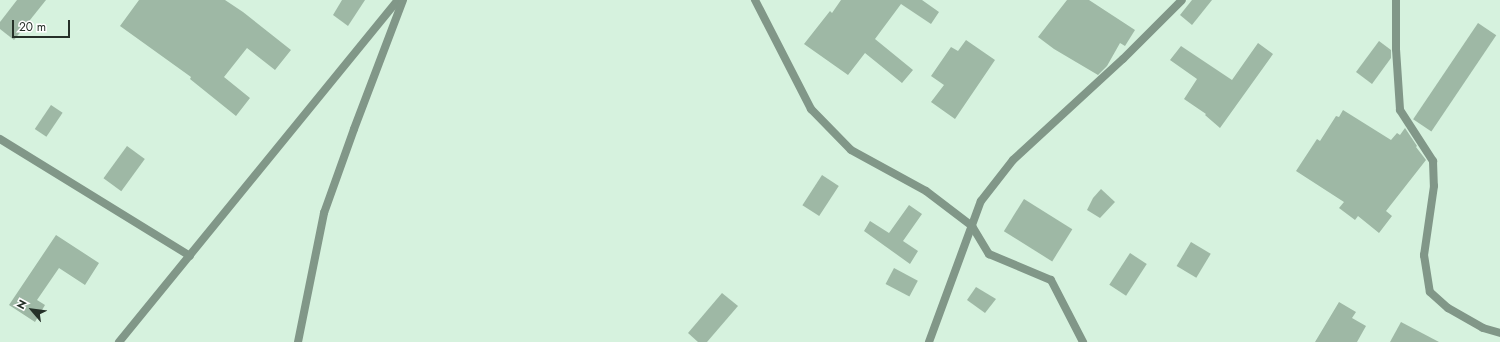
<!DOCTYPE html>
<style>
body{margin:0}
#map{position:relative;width:1500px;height:342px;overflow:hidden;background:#d6f2de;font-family:Jost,sans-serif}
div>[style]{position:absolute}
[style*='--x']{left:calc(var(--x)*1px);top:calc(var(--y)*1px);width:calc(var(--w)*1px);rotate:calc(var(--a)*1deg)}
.building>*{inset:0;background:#9eb8a5;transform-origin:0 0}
.street>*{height:8px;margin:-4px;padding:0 4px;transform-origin:4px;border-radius:4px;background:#819788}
span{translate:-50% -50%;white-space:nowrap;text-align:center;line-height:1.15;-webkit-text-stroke:4px #fff;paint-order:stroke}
.north{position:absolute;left:12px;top:290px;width:40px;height:40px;-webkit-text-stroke:3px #fff;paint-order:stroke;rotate:298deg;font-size:11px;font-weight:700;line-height:16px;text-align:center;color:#253028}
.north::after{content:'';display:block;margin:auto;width:14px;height:18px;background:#253028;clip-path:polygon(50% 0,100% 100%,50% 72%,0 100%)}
.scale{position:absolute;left:12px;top:20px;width:58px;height:18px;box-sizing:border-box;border:2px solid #253028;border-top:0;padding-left:5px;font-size:12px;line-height:14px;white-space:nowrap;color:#253028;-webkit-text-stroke:3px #fff;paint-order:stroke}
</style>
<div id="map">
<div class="building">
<div style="clip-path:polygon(17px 0,46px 0,14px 40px,0 29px,0 22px)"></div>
<div style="clip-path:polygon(139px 0,225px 0,243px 12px,291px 50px,275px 70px,247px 48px,224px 77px,250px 98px,236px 116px,190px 79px,191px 77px,120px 26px)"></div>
<div style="clip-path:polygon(342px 0,365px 0,348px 26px,333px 15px)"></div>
<div style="clip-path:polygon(841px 0,922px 0,939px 12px,931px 24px,901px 4px,875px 39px,913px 70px,902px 83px,865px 53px,848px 75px,804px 44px,830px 11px,832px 13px)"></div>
<div style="clip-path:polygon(1067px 0,1089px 0,1135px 30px,1125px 46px,1120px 43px,1107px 66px,1098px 75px,1054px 49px,1038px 37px)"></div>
<div style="clip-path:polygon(1192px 0,1212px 0,1192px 25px,1180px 15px)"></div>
<div style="left:1478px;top:23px;width:22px;height:116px;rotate:34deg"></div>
<div style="clip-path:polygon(966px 40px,995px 60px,955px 119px,931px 102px,944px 85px,931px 76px,951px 47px,958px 51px)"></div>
<div style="clip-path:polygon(1379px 41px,1391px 50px,1391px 58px,1372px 84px,1356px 72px)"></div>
<div style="clip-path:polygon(1258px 43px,1273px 54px,1220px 128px,1205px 115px,1206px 114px,1184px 99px,1197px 79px,1170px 60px,1181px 46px,1232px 80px)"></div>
<div style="left:51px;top:105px;width:14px;height:29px;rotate:34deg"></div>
<div style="clip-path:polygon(1343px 110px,1391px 140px,1397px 133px,1400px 135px,1405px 128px,1417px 146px,1416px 147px,1426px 160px,1386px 211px,1392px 216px,1379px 233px,1358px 216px,1355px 220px,1339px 208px,1344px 202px,1296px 171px,1317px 139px,1320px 141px,1336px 116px,1339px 117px)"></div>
<div style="left:127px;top:146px;width:22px;height:40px;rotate:36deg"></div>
<div style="left:822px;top:175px;width:20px;height:36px;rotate:33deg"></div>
<div style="clip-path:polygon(1101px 189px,1115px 202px,1100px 218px,1087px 210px,1093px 198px)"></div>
<div style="left:1024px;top:199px;width:57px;height:38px;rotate:32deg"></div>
<div style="clip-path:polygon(909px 205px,922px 214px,903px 241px,918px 251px,910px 264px,864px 231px,870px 221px,889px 233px)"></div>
<div style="clip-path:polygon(56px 235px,99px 263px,85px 285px,59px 268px,37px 300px,45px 305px,35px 322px,9px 305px)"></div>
<div style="left:1191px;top:242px;width:23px;height:28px;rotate:31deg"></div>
<div style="left:1130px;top:253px;width:20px;height:38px;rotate:33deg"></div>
<div style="left:894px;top:268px;width:27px;height:18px;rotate:28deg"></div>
<div style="clip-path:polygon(976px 287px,996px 299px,985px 313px,967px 300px)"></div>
<div style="clip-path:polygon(722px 293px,738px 306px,707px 342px,698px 342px,688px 333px)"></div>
<div style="clip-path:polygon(1339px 302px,1356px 312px,1352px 318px,1366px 326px,1357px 342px,1315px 342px)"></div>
<div style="clip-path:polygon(1401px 322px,1439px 342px,1390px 342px)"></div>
</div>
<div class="street">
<div style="--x:755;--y:0;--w:123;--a:62.8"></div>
<div style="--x:811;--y:109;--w:57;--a:45.7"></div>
<div style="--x:851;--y:150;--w:85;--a:28.7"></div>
<div style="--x:926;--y:191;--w:58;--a:37.3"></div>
<div style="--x:972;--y:226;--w:33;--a:59"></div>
<div style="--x:989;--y:254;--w:67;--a:22.8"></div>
<div style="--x:1051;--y:280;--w:70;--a:62.7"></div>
<div style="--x:1396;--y:0;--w:49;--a:90"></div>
<div style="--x:1396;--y:49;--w:61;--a:86.2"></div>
<div style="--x:1400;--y:110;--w:61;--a:57.1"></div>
<div style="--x:1433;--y:161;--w:25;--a:88"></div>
<div style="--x:1434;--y:186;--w:70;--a:98.2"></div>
<div style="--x:1424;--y:255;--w:37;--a:81"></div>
<div style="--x:1430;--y:292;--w:24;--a:42"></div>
<div style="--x:1448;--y:308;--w:40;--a:29.7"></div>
<div style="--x:1483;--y:328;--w:18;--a:16"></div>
<div style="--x:0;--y:139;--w:223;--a:31.6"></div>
<div style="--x:119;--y:342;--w:441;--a:-50.8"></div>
<div style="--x:298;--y:342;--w:132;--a:-78.6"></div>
<div style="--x:324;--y:213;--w:89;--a:-70.3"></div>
<div style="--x:354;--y:129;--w:138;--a:-69.2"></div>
<div style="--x:929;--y:342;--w:150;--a:-69.8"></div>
<div style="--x:981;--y:201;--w:52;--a:-52"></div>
<div style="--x:1013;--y:160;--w:149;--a:-42.6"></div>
<div style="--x:1123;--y:59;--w:83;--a:-45"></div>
</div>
<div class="north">N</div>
<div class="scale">20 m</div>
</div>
